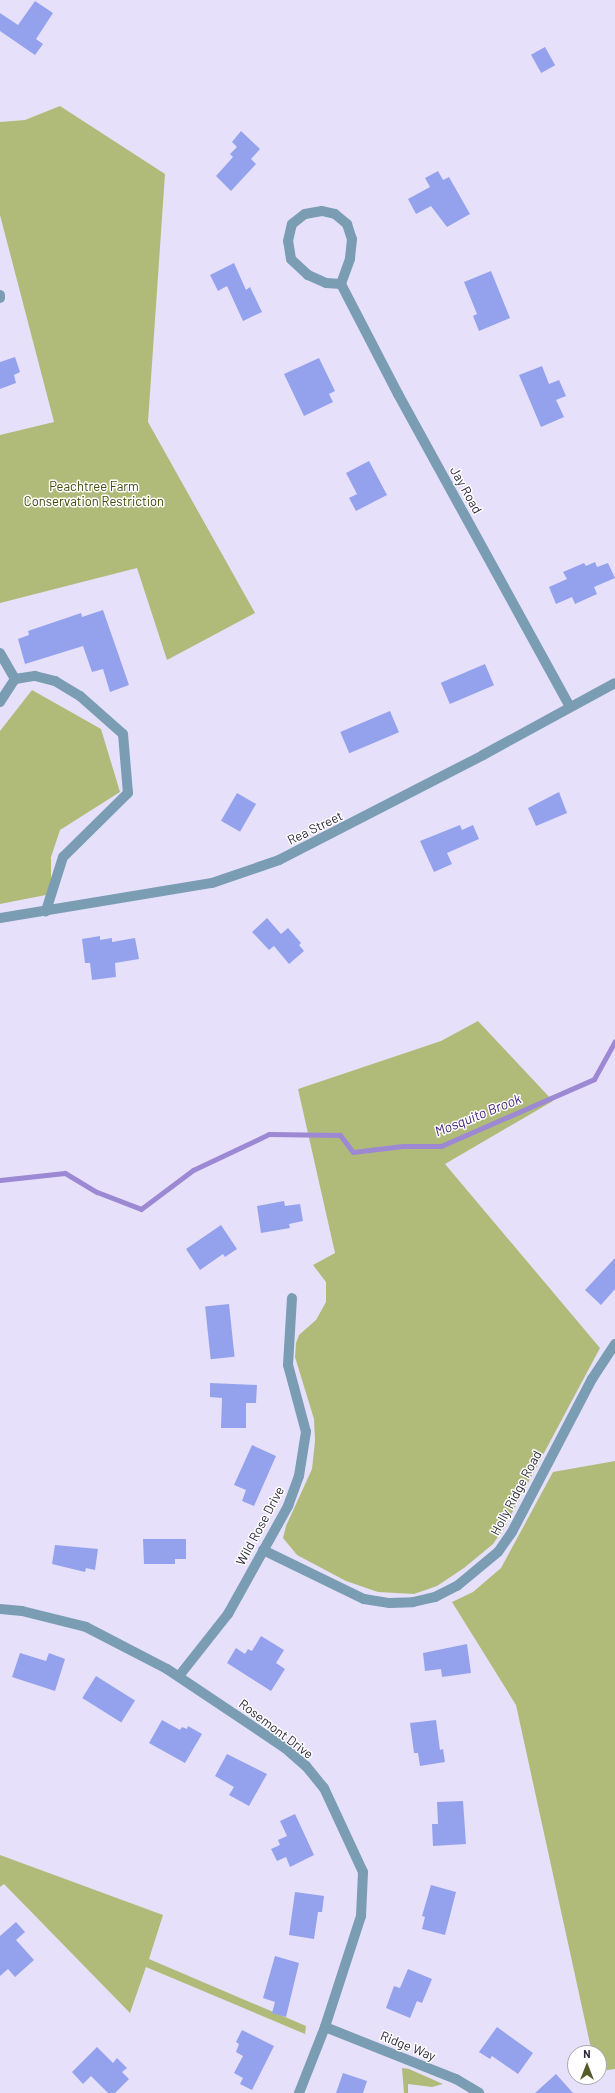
<!DOCTYPE html>
<style>
body{margin:0}
#map{position:relative;width:615px;height:2093px;overflow:hidden;background:#e6e0fb;font-family:Barlow,sans-serif}
div>[style]{position:absolute}
[style*='--x']{left:calc(var(--x)*1px);top:calc(var(--y)*1px);width:calc(var(--w)*1px);rotate:calc(var(--a)*1deg)}
.green>*{inset:0;background:#b1bb79}
.stream>*{height:5px;margin:-2.5px;padding:0 2.5px;transform-origin:2.5px;border-radius:2.5px;background:#9d88d4}
.building>*{inset:0;background:#94a2ee;transform-origin:0 0}
.minor>*{height:10px;margin:-5px;padding:0 5px;transform-origin:5px;border-radius:5px;background:#7a9db3}
span{translate:-50% -50%;white-space:nowrap;text-align:center;line-height:1.15;-webkit-text-stroke:3px #fff;paint-order:stroke}
.park-label{font-size:13px;color:#434a06}
.street-label{font-size:13px;color:#2e293a}
.water-label{font-size:14px;color:#401d76;font-style:italic}
.north{position:absolute;left:567px;top:2045px;width:40px;height:40px;box-sizing:border-box;background:#fff;border:1px solid #aba9b0;border-radius:50%;rotate:0deg;font-size:11px;font-weight:700;line-height:16px;text-align:center;color:#2e293a}
.north::after{content:'';display:block;margin:auto;width:14px;height:18px;background:#555c2a;clip-path:polygon(50% 0,100% 100%,50% 72%,0 100%)}
</style>
<div id="map">
<div class="green">
<div style="clip-path:polygon(60px 106px,165px 174px,148px 422px,255px 613px,167px 660px,137px 568px,0 603px,0 435px,54px 422px,0 215px,0 122px,25px 120px)"></div>
<div style="clip-path:polygon(32px 690px,101px 729px,120px 792px,60px 830px,51px 857px,51px 894px,0 904px,0 731px)"></div>
<div style="clip-path:polygon(478px 1021px,553px 1101px,445px 1164px,600px 1348px,504px 1528px,493px 1544px,464px 1568px,437px 1586px,414px 1594px,378px 1592px,346px 1581px,297px 1555px,283px 1538px,286px 1526px,312px 1469px,315px 1441px,314px 1419px,295px 1357px,296px 1343px,299px 1335px,316px 1320px,326px 1302px,326px 1282px,313px 1265px,335px 1253px,298px 1089px,441px 1041px)"></div>
<div style="clip-path:polygon(615px 1461px,615px 2069px,599px 2071px,599px 2053px,592px 2053px,516px 1705px,452px 1602px,473px 1592px,501px 1568px,553px 1472px)"></div>
<div style="clip-path:polygon(0 1855px,163px 1915px,149px 1959px,306px 2026px,305px 2034px,146px 1967px,130px 2013px,4px 1884px,0 1887px)"></div>
<div style="clip-path:polygon(402px 2068px,409px 2069px,443px 2084px,432px 2087px,408px 2084px,408px 2093px,404px 2093px)"></div>
</div>
<div class="stream">
<div style="--x:0;--y:1180;--w:65;--a:-6.1"></div>
<div style="--x:65;--y:1173;--w:37;--a:31"></div>
<div style="--x:97;--y:1192;--w:47;--a:21.1"></div>
<div style="--x:141;--y:1209;--w:65;--a:-36.9"></div>
<div style="--x:193;--y:1170;--w:84;--a:-25.3"></div>
<div style="--x:269;--y:1134;--w:71;--a:0.8"></div>
<div style="--x:340;--y:1135;--w:21;--a:53"></div>
<div style="--x:353;--y:1152;--w:50;--a:-6.8"></div>
<div style="--x:403;--y:1146;--w:38;--a:0"></div>
<div style="--x:441;--y:1146;--w:167;--a:-23.6"></div>
<div style="--x:594;--y:1079;--w:43;--a:-61.1"></div>
</div>
<div class="building">
<div style="clip-path:polygon(35px 1px,53px 13px,36px 39px,43px 44px,35px 55px,0 31px,0 13px,18px 25px)"></div>
<div style="left:545px;top:47px;width:21px;height:16px;rotate:61deg"></div>
<div style="clip-path:polygon(241px 131px,260px 149px,251px 159px,256px 164px,231px 191px,216px 176px,233px 157px,230px 154px,237px 147px,232px 142px)"></div>
<div style="clip-path:polygon(438px 171px,443px 180px,449px 177px,470px 214px,447px 227px,431px 206px,416px 214px,408px 199px,430px 187px,425px 178px)"></div>
<div style="clip-path:polygon(234px 263px,246px 290px,250px 287px,262px 312px,243px 321px,227px 286px,218px 291px,210px 275px)"></div>
<div style="clip-path:polygon(491px 271px,510px 318px,479px 331px,473px 316px,477px 314px,464px 282px)"></div>
<div style="clip-path:polygon(15px 357px,20px 372px,14px 375px,16px 383px,0 389px,0 362px)"></div>
<div style="clip-path:polygon(319px 358px,335px 391px,329px 394px,333px 402px,304px 416px,284px 374px)"></div>
<div style="clip-path:polygon(542px 366px,549px 384px,559px 380px,566px 396px,556px 400px,564px 417px,541px 427px,519px 375px)"></div>
<div style="clip-path:polygon(369px 461px,387px 495px,356px 511px,349px 498px,357px 494px,346px 473px)"></div>
<div style="clip-path:polygon(595px 562px,597px 567px,608px 563px,615px 578px,594px 587px,597px 594px,575px 604px,572px 597px,556px 604px,549px 587px,567px 579px,563px 572px,584px 563px,586px 566px)"></div>
<div style="clip-path:polygon(103px 610px,129px 685px,110px 692px,103px 669px,92px 672px,83px 646px,25px 664px,18px 639px,29px 635px,28px 631px,81px 613px,82px 617px)"></div>
<div style="left:485px;top:664px;width:23px;height:48px;rotate:67deg"></div>
<div style="left:390px;top:711px;width:23px;height:54px;rotate:67deg"></div>
<div style="clip-path:polygon(559px 792px,567px 813px,536px 826px,528px 808px)"></div>
<div style="left:237px;top:793px;width:22px;height:32px;rotate:30deg"></div>
<div style="clip-path:polygon(460px 825px,462px 830px,473px 825px,479px 839px,447px 853px,452px 864px,434px 872px,420px 841px)"></div>
<div style="clip-path:polygon(267px 918px,281px 934px,288px 928px,301px 943px,299px 945px,304px 951px,289px 964px,274px 946px,269px 950px,252px 932px)"></div>
<div style="clip-path:polygon(100px 936px,100px 940px,112px 938px,112px 942px,135px 938px,139px 959px,115px 963px,116px 977px,92px 980px,90px 963px,85px 963px,82px 939px)"></div>
<div style="clip-path:polygon(284px 1201px,285px 1206px,300px 1204px,303px 1221px,289px 1224px,290px 1228px,261px 1233px,257px 1206px)"></div>
<div style="clip-path:polygon(221px 1225px,237px 1249px,225px 1257px,223px 1254px,200px 1270px,186px 1249px)"></div>
<div style="clip-path:polygon(615px 1258px,615px 1289px,601px 1305px,585px 1290px)"></div>
<div style="left:229px;top:1304px;width:53px;height:24px;rotate:84deg"></div>
<div style="clip-path:polygon(210px 1383px,257px 1385px,256px 1403px,246px 1403px,246px 1428px,221px 1428px,222px 1398px,210px 1397px)"></div>
<div style="clip-path:polygon(252px 1445px,276px 1456px,254px 1506px,242px 1501px,246px 1490px,234px 1485px)"></div>
<div style="clip-path:polygon(143px 1539px,186px 1539px,186px 1559px,175px 1559px,175px 1564px,144px 1564px)"></div>
<div style="clip-path:polygon(55px 1545px,98px 1549px,95px 1570px,86px 1568px,85px 1572px,52px 1564px)"></div>
<div style="clip-path:polygon(261px 1636px,284px 1650px,276px 1663px,285px 1669px,271px 1691px,227px 1663px,236px 1648px,245px 1654px,248px 1649px,252px 1651px)"></div>
<div style="clip-path:polygon(467px 1644px,471px 1673px,442px 1677px,441px 1669px,425px 1671px,423px 1653px)"></div>
<div style="clip-path:polygon(20px 1653px,46px 1661px,49px 1653px,65px 1659px,55px 1691px,12px 1677px)"></div>
<div style="left:96px;top:1676px;width:46px;height:26px;rotate:32deg"></div>
<div style="clip-path:polygon(162px 1720px,180px 1730px,182px 1727px,187px 1729px,188px 1726px,202px 1734px,185px 1763px,149px 1743px)"></div>
<div style="clip-path:polygon(436px 1720px,440px 1750px,443px 1749px,445px 1762px,420px 1766px,418px 1753px,414px 1753px,410px 1723px)"></div>
<div style="clip-path:polygon(227px 1754px,267px 1774px,249px 1806px,229px 1795px,234px 1787px,215px 1776px)"></div>
<div style="clip-path:polygon(463px 1801px,466px 1844px,433px 1846px,432px 1824px,438px 1824px,437px 1802px)"></div>
<div style="clip-path:polygon(295px 1814px,314px 1855px,290px 1867px,286px 1857px,277px 1861px,271px 1849px,280px 1845px,278px 1840px,287px 1836px,280px 1821px)"></div>
<div style="clip-path:polygon(431px 1885px,456px 1892px,445px 1935px,422px 1929px,425px 1917px,422px 1916px)"></div>
<div style="clip-path:polygon(295px 1892px,324px 1896px,322px 1912px,318px 1912px,314px 1939px,289px 1935px)"></div>
<div style="clip-path:polygon(16px 1922px,25px 1932px,16px 1940px,34px 1960px,15px 1977px,8px 1969px,0 1976px,0 1936px)"></div>
<div style="clip-path:polygon(275px 1956px,299px 1963px,286px 2017px,272px 2013px,275px 2002px,263px 1998px)"></div>
<div style="clip-path:polygon(408px 1969px,432px 1979px,422px 2003px,417px 2001px,410px 2018px,386px 2008px,394px 1986px,400px 1988px)"></div>
<div style="clip-path:polygon(497px 2027px,533px 2053px,518px 2074px,492px 2056px,490px 2059px,479px 2052px)"></div>
<div style="clip-path:polygon(242px 2030px,274px 2046px,252px 2090px,240px 2084px,243px 2078px,234px 2073px,243px 2056px,236px 2052px,239px 2044px,236px 2042px)"></div>
<div style="clip-path:polygon(97px 2047px,113px 2063px,117px 2058px,127px 2068px,122px 2072px,129px 2079px,115px 2093px,108px 2093px,91px 2076px,83px 2084px,72px 2072px)"></div>
<div style="clip-path:polygon(343px 2073px,367px 2081px,363px 2093px,336px 2093px)"></div>
<div style="clip-path:polygon(556px 2074px,573px 2093px,535px 2093px)"></div>
</div>
<div class="minor">
<div style="--x:341;--y:284;--w:15;--a:-176"></div>
<div style="--x:326;--y:283;--w:20;--a:-156"></div>
<div style="--x:308;--y:275;--w:23;--a:-137"></div>
<div style="--x:291;--y:259;--w:18;--a:-99"></div>
<div style="--x:288;--y:241;--w:17;--a:-77"></div>
<div style="--x:292;--y:224;--w:16;--a:-38"></div>
<div style="--x:305;--y:214;--w:17;--a:-10"></div>
<div style="--x:322;--y:211;--w:13;--a:13"></div>
<div style="--x:335;--y:214;--w:16;--a:40"></div>
<div style="--x:347;--y:224;--w:16;--a:72"></div>
<div style="--x:352;--y:239;--w:20;--a:96"></div>
<div style="--x:350;--y:259;--w:27;--a:110"></div>
<div style="--x:341;--y:284;--w:124;--a:62.6"></div>
<div style="--x:398;--y:394;--w:357;--a:61.2"></div>
<div style="--x:0;--y:295;--w:3;--a:90"></div>
<div style="--x:0;--y:653;--w:30;--a:60"></div>
<div style="--x:0;--y:702;--w:27;--a:-57"></div>
<div style="--x:15;--y:679;--w:20;--a:-9"></div>
<div style="--x:35;--y:676;--w:21;--a:14"></div>
<div style="--x:55;--y:681;--w:29;--a:31"></div>
<div style="--x:80;--y:696;--w:57;--a:41.5"></div>
<div style="--x:123;--y:734;--w:59;--a:85.2"></div>
<div style="--x:128;--y:793;--w:91;--a:135.4"></div>
<div style="--x:63;--y:857;--w:57;--a:107.5"></div>
<div style="--x:0;--y:918;--w:215;--a:-9.4"></div>
<div style="--x:212;--y:883;--w:71;--a:-18.9"></div>
<div style="--x:279;--y:860;--w:229;--a:-27.2"></div>
<div style="--x:483;--y:755;--w:150;--a:-28.6"></div>
<div style="--x:263;--y:1550;--w:112;--a:25.9"></div>
<div style="--x:364;--y:1599;--w:26;--a:9"></div>
<div style="--x:390;--y:1603;--w:23;--a:-2"></div>
<div style="--x:413;--y:1602;--w:23;--a:-13"></div>
<div style="--x:435;--y:1597;--w:25;--a:-27"></div>
<div style="--x:457;--y:1586;--w:53;--a:-39.7"></div>
<div style="--x:498;--y:1552;--w:24;--a:-55"></div>
<div style="--x:512;--y:1532;--w:173;--a:-62.4"></div>
<div style="--x:592;--y:1379;--w:42;--a:-56.7"></div>
<div style="--x:0;--y:1609;--w:22;--a:5"></div>
<div style="--x:22;--y:1611;--w:66;--a:14"></div>
<div style="--x:86;--y:1627;--w:91;--a:27.4"></div>
<div style="--x:167;--y:1669;--w:142;--a:33.8"></div>
<div style="--x:285;--y:1748;--w:28;--a:41"></div>
<div style="--x:306;--y:1766;--w:28;--a:51"></div>
<div style="--x:324;--y:1788;--w:93;--a:65.1"></div>
<div style="--x:363;--y:1872;--w:44;--a:92.6"></div>
<div style="--x:361;--y:1916;--w:117;--a:108"></div>
<div style="--x:325;--y:2027;--w:71;--a:111.5"></div>
<div style="--x:179;--y:1676;--w:79;--a:-51.7"></div>
<div style="--x:228;--y:1614;--w:124;--a:-60.9"></div>
<div style="--x:288;--y:1506;--w:32;--a:-70"></div>
<div style="--x:299;--y:1476;--w:45;--a:-81"></div>
<div style="--x:306;--y:1432;--w:69;--a:-105"></div>
<div style="--x:288;--y:1365;--w:67;--a:-86.6"></div>
<div style="--x:325;--y:2027;--w:141;--a:21.7"></div>
<div style="--x:456;--y:2079;--w:27;--a:31"></div>
</div>
<div class="park-label">
<span style="left:94px;top:494px">Peachtree Farm<br>Conservation Restriction</span>
</div>
<div class="street-label">
<span style="left:466px;top:490px;rotate:61deg">Jay Road</span>
<span style="left:315px;top:828px;rotate:-26deg">Rea Street</span>
<span style="left:516px;top:1493px;rotate:-62deg">Holly Ridge Road</span>
<span style="left:260px;top:1526px;rotate:-62deg">Wild Rose Drive</span>
<span style="left:276px;top:1729px;rotate:37deg">Rosemont Drive</span>
<span style="left:408px;top:2046px;rotate:22deg">Ridge Way</span>
</div>
<div class="water-label">
<span style="left:478px;top:1115px;rotate:-22deg">Mosquito Brook</span>
</div>
<div class="north">N</div>
</div>
